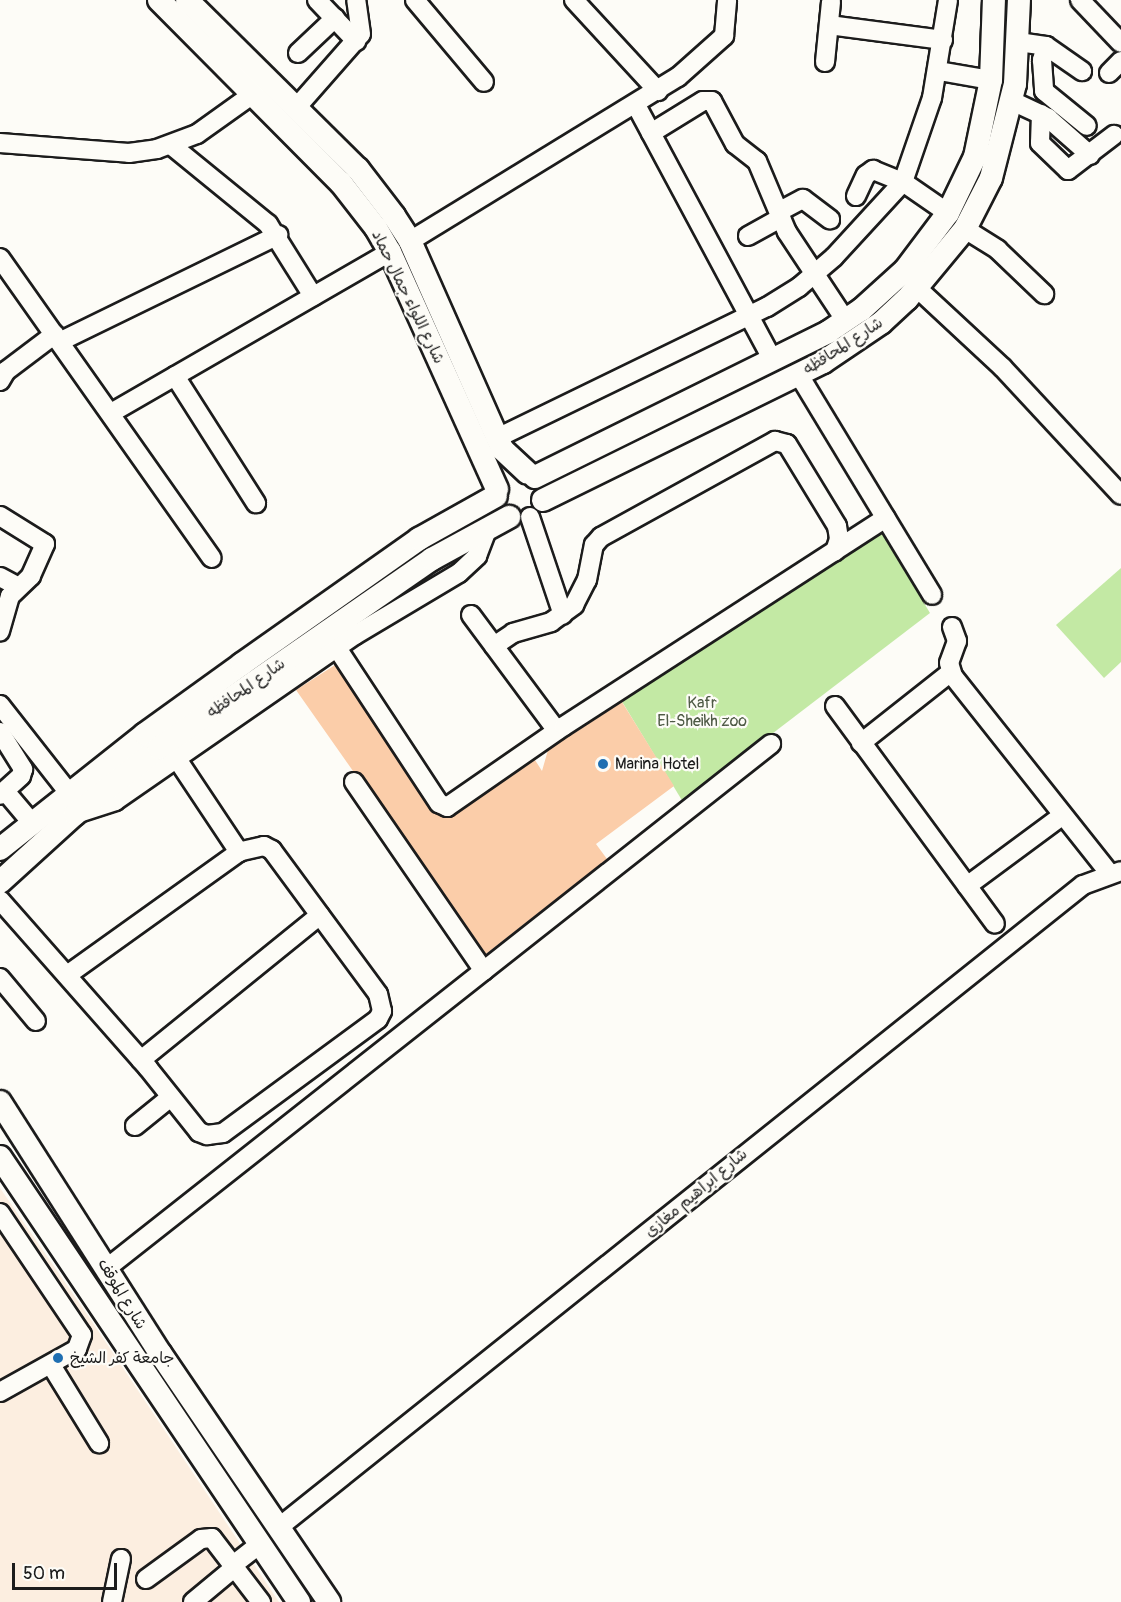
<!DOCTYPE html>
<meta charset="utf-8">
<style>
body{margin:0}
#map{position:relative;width:1121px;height:1602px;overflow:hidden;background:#fdfcf7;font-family:Pangolin,"Playpen Sans Arabic",sans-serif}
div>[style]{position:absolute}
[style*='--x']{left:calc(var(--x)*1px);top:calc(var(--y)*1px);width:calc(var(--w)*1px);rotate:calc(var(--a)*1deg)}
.built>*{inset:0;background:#fceee0}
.green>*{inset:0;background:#c3e9a4}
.building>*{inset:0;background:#fbcda9}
.roads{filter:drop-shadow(2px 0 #1c1c1c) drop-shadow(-2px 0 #1c1c1c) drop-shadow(0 2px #1c1c1c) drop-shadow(0 -2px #1c1c1c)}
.minor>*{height:18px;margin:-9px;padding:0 9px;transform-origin:9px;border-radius:9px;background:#fdfcf7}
.major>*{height:22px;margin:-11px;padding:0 11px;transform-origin:11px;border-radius:11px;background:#fdfcf7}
.dots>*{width:16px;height:16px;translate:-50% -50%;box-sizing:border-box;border:3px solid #fdfcf7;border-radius:50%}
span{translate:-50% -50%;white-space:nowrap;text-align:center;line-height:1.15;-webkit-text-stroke:4.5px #fdfcf7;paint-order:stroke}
.street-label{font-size:16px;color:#1c1c1c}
.park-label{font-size:16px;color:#4e5a45}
.poi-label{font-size:16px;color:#1c1c1c}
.left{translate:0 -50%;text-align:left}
.scale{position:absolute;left:12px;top:1563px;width:105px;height:27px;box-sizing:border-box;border:3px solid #1c1c1c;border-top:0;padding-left:8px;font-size:18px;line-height:21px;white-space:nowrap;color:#1c1c1c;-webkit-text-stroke:4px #fdfcf7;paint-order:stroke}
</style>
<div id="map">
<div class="built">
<div style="clip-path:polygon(0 1188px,89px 1317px,279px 1602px,0 1602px)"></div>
</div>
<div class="green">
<div style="clip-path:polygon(878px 527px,930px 613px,683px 802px,618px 695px)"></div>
<div style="clip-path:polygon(1121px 568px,1121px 662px,1104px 678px,1056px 625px)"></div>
</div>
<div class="building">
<div style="clip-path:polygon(335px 665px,430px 809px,442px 817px,453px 816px,535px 760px,542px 771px,548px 750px,622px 702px,674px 786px,596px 844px,607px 859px,486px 954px,363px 776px,353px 771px,296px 690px)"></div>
</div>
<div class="roads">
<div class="minor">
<div style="--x:317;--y:0;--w:57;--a:46.4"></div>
<div style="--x:415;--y:0;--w:107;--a:49.9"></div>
<div style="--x:574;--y:0;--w:124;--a:47.3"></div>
<div style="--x:1080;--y:0;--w:59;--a:46.4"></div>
<div style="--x:829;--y:25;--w:115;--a:7.5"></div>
<div style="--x:1018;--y:42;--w:28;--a:8"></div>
<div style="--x:1046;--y:46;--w:44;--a:34.8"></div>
<div style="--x:1046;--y:46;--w:15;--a:106"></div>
<div style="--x:1042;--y:60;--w:31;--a:86"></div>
<div style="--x:1044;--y:91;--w:55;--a:39.1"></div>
<div style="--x:298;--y:53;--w:51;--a:-43.4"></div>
<div style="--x:825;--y:62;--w:60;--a:-84.3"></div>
<div style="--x:939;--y:71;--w:53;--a:9.8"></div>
<div style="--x:1109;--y:73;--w:17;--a:-45"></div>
<div style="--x:1012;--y:101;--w:40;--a:25"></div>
<div style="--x:1048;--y:118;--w:56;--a:41.4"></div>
<div style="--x:636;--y:105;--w:289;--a:61.8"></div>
<div style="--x:296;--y:108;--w:98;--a:-48.7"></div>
<div style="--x:361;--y:34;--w:34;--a:-98"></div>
<div style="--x:1041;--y:114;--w:29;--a:92"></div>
<div style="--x:1040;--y:143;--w:39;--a:44"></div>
<div style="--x:1068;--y:170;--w:58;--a:-37.3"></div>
<div style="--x:651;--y:133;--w:61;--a:-31.6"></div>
<div style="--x:703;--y:101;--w:9;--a:0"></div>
<div style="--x:712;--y:101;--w:49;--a:61.9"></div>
<div style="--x:735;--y:144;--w:28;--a:38"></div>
<div style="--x:757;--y:161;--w:77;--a:67.1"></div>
<div style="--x:787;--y:232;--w:107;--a:56.5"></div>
<div style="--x:0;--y:143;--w:129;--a:4.4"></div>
<div style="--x:129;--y:153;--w:28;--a:-8"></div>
<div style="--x:157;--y:149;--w:43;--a:-20.6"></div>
<div style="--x:197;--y:134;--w:69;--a:-35.5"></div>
<div style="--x:171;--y:145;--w:125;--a:39.2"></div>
<div style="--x:268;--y:224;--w:85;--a:58"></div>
<div style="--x:856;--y:196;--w:23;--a:-65"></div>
<div style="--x:866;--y:175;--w:9;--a:-36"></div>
<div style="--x:873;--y:170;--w:32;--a:22"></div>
<div style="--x:903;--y:182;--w:55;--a:34.6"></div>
<div style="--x:780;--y:211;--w:26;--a:-28"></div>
<div style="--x:803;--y:199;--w:34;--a:37"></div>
<div style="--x:965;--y:229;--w:39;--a:32"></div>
<div style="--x:998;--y:250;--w:64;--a:43.7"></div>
<div style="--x:748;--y:236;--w:38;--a:-29"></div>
<div style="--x:410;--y:241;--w:314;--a:-31.5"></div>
<div style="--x:678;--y:77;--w:62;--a:-41.7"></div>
<div style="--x:724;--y:36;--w:36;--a:-85"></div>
<div style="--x:0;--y:258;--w:367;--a:54.8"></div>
<div style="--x:917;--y:288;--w:117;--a:42.9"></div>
<div style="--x:1003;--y:368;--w:173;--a:47.1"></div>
<div style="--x:61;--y:341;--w:242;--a:-26"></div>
<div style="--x:799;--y:375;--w:257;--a:58.8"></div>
<div style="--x:175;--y:376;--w:151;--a:57.5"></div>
<div style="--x:0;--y:381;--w:12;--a:-59"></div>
<div style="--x:6;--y:371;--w:61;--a:-37.1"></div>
<div style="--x:111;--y:413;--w:322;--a:-30"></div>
<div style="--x:497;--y:438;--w:300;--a:-25.9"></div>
<div style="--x:767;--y:307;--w:38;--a:-32"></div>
<div style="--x:799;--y:287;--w:46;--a:-40.6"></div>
<div style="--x:834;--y:257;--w:102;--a:-47.4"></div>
<div style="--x:903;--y:182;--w:89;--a:-71"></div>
<div style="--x:932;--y:98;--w:99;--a:-80.7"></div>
<div style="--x:0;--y:516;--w:53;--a:31.9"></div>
<div style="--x:45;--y:544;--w:35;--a:114"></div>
<div style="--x:31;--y:576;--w:29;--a:136"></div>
<div style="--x:10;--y:596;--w:37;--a:106"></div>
<div style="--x:530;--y:517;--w:103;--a:71.4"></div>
<div style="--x:0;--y:577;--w:19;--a:28"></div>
<div style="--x:471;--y:615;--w:144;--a:53.4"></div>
<div style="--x:952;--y:627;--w:15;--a:70"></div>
<div style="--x:957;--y:641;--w:23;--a:110"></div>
<div style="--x:949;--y:663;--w:14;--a:73"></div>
<div style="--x:953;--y:676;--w:251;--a:51.6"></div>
<div style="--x:494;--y:646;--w:23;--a:-34"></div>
<div style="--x:513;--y:633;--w:40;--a:-16"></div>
<div style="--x:551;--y:622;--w:29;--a:-36"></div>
<div style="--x:574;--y:605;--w:28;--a:-63"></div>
<div style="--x:587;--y:580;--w:36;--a:-79"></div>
<div style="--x:594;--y:545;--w:11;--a:-49"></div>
<div style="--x:601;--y:537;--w:199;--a:-28.9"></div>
<div style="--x:775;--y:441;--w:12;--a:14"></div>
<div style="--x:787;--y:444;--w:96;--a:58.6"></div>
<div style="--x:837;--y:526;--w:13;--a:81"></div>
<div style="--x:839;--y:539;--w:13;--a:108"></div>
<div style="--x:337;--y:648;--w:186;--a:56.7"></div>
<div style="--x:439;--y:803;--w:9;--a:27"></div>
<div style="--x:447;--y:807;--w:142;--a:-34.7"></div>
<div style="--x:564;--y:726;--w:383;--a:-32.9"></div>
<div style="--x:0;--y:705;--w:112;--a:51.9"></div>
<div style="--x:835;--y:706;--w:270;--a:53.7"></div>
<div style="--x:0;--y:732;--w:44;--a:58.1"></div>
<div style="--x:23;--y:769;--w:7;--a:106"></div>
<div style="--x:21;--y:776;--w:28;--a:138"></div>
<div style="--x:861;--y:743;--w:115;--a:-38.3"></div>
<div style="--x:177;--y:759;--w:112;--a:56.3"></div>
<div style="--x:354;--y:782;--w:229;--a:55.5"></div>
<div style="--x:5;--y:791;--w:42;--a:49.8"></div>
<div style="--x:82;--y:812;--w:35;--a:-18"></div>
<div style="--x:115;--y:801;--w:292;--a:-34.7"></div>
<div style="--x:355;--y:635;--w:121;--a:-30.8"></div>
<div style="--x:459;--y:573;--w:25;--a:-43"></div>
<div style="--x:477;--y:556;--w:31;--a:-69"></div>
<div style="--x:967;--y:886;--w:119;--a:-36.5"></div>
<div style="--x:0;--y:900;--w:224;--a:48.6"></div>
<div style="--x:148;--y:1068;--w:82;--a:51.4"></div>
<div style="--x:199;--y:1132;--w:9;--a:21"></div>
<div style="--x:207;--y:1135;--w:16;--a:-7"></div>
<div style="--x:223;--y:1133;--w:192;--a:-36.3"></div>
<div style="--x:378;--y:1019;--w:9;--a:-63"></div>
<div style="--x:382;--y:1011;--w:17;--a:-103"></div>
<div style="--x:378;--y:994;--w:179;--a:-126.4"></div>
<div style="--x:272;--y:850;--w:9;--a:-153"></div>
<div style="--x:264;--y:846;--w:26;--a:167"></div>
<div style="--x:239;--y:852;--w:211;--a:144.4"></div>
<div style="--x:0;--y:978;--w:56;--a:50.1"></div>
<div style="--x:141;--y:1060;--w:230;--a:-39"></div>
<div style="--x:135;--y:1126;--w:46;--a:-38.9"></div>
<div style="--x:0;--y:1213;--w:147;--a:56.1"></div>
<div style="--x:82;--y:1335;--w:15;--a:110"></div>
<div style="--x:77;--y:1349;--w:88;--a:150.8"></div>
<div style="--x:107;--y:1268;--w:846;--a:-38.28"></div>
<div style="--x:51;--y:1365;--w:92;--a:58.4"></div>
<div style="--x:278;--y:1528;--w:1030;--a:-38.62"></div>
<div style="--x:1083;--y:885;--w:40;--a:-20.2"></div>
<div style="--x:233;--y:1565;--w:34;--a:-38"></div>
<div style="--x:146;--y:1579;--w:68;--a:-36"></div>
<div style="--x:201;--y:1539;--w:11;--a:-5"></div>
<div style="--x:212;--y:1538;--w:81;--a:52.6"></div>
<div style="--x:112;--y:1602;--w:44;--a:-78.2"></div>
<div style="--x:193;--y:1602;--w:55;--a:-39.8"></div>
</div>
<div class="major">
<div style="--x:159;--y:0;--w:258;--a:45.2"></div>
<div style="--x:341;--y:183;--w:57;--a:52.1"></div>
<div style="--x:376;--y:228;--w:28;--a:60"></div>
<div style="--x:390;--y:252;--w:260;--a:65.7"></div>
<div style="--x:187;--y:0;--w:240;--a:44.7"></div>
<div style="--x:358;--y:169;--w:59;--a:52.5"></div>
<div style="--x:394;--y:216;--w:30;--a:57"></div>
<div style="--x:410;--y:241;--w:227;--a:66.1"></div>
<div style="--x:502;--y:449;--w:35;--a:43"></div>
<div style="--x:535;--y:477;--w:327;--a:-26.3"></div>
<div style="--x:828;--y:332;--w:40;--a:-34"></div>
<div style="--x:861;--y:310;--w:59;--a:-42.3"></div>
<div style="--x:905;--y:270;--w:71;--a:-53"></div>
<div style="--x:948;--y:213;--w:62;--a:-64.3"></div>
<div style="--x:975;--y:157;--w:79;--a:-78.3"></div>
<div style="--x:991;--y:80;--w:80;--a:-87.9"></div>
<div style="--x:543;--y:500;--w:312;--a:-26.2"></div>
<div style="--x:823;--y:362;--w:70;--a:-33.9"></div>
<div style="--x:881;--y:323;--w:35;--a:-43"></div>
<div style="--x:907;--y:299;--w:91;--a:-50.4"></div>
<div style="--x:965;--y:229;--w:57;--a:-63"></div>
<div style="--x:991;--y:178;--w:97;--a:-75.7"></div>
<div style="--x:1015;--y:84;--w:84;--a:-87.3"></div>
<div style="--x:0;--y:849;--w:185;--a:-38.4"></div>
<div style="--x:145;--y:734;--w:120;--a:-35.8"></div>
<div style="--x:242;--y:664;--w:217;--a:-35.2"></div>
<div style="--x:419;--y:539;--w:88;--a:-29.2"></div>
<div style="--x:0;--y:882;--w:101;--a:-42.2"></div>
<div style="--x:75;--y:814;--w:107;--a:-38.2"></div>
<div style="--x:159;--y:748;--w:332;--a:-34.7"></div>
<div style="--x:432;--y:559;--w:88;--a:-28.6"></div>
<div style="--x:0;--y:1102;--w:298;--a:57.5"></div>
<div style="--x:160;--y:1353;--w:301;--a:55.8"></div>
<div style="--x:0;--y:1157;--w:536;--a:56.1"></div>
</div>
</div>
<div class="dots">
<div style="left:603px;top:764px;background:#1f6fb2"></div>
<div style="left:58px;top:1358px;background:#1f6fb2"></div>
</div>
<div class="street-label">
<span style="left:408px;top:297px;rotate:64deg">شارع اللواء جمال حماد</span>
<span style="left:843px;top:346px;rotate:-33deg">شارع المحافظه</span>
<span style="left:246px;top:688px;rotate:-35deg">شارع المحافظه</span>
<span style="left:696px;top:1193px;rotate:-40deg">شارع ابراهيم مغازى</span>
<span style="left:122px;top:1294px;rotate:59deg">شارع الموقف</span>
</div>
<div class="park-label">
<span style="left:702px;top:712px">Kafr<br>El-Sheikh zoo</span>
</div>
<div class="poi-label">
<span class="left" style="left:615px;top:764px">Marina Hotel</span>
<span class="left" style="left:70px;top:1358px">جامعة كفر الشيخ</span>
</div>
<div class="scale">50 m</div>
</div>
